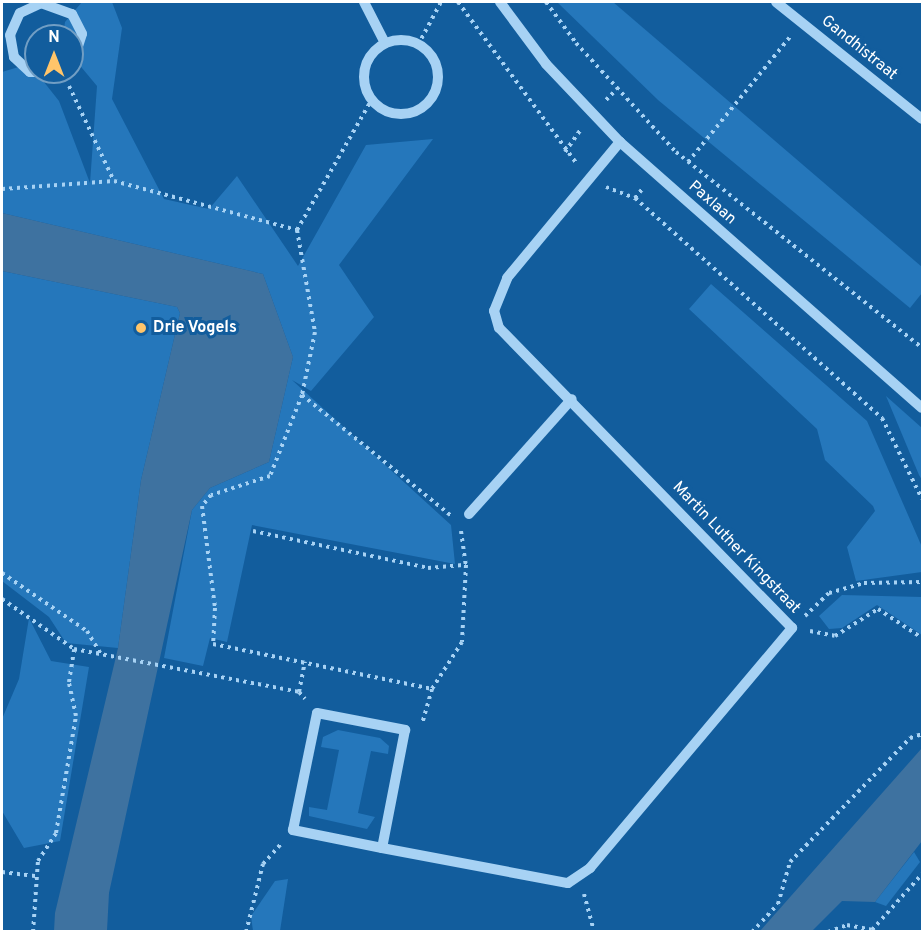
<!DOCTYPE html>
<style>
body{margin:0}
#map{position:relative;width:924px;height:933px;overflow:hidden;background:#125d9d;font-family:Overpass,sans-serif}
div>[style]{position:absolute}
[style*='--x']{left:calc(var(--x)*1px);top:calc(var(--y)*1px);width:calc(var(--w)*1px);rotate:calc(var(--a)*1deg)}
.green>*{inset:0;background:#2577bb}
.water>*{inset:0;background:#3e72a0}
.path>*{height:4px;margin-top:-2px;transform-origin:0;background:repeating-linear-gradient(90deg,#a7d2f4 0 3px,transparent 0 7.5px)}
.minor>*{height:10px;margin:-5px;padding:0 5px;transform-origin:5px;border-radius:5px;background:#a7d2f4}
.minor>.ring{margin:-5px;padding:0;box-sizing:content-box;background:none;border:10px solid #a7d2f4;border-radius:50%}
.dots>*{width:16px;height:16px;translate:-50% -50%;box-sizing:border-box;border:3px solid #125d9d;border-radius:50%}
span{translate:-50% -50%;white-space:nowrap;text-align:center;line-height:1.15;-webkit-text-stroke:6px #125d9d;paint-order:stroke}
.street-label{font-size:16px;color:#fff}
.poi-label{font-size:16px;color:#fff;font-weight:700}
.left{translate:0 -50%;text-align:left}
.frame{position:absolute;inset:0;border:3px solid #fff;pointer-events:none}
.north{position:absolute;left:24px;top:24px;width:60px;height:60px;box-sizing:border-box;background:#125d9d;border:2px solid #719ec4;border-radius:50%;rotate:0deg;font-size:16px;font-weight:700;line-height:24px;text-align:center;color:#fff}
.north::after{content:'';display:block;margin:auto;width:21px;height:27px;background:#ffc56a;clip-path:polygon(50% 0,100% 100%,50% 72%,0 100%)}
</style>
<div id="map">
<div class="green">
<div style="clip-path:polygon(82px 2px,112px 2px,122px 28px,112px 99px,164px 199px,209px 209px,237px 176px,298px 266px,366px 145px,433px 139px,339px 265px,374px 317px,311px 391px,292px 380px,451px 525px,455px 564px,252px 525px,227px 642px,210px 638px,203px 666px,164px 658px,192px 510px,210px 488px,269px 462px,293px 357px,263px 274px,2px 213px,2px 72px,35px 62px,36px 72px,59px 101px,90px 183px,97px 86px,72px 56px,72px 36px,63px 36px,65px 22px)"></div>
<div style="clip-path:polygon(557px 2px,613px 2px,922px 267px,922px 293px,910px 308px,658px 100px)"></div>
<div style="clip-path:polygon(2px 271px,177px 307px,180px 313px,141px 480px,118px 648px,66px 643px,49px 617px,2px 581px)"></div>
<div style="clip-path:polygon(711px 284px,867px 421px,922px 547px,922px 572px,856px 581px,847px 547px,875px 511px,873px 506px,825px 460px,817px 429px,689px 309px)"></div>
<div style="clip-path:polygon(886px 396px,922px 428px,922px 480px,919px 475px)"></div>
<div style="clip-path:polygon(842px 595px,922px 597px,922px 635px,877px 605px,842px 628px,829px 629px,819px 616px)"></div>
<div style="clip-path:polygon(29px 618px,51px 661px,89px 667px,60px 841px,24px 848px,2px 811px,2px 719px,19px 679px)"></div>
<div style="clip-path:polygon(338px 730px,380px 738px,389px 746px,388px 754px,371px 751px,358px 813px,375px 817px,367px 829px,309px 816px,309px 807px,327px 810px,339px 750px,321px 747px,323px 737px)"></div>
<div style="clip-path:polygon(914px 852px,920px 862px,886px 906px,875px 902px)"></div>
<div style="clip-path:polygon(288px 879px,280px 931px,253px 931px,251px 916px,275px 881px)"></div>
</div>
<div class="water">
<div style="clip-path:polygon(2px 213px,263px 274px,293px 357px,269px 462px,210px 488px,192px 510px,109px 893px,107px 931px,54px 931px,55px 913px,118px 648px,141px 480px,180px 313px,177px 307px,2px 271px)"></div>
<div style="clip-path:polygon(922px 748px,922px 841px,875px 902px,842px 901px,812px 931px,760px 931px)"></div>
</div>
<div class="path">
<div style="--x:458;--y:2;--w:201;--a:53.7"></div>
<div style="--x:546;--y:2;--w:51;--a:53.8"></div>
<div style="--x:576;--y:43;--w:148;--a:47.5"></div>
<div style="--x:676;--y:152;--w:315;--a:38.5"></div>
<div style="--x:418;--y:45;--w:49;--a:-61.9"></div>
<div style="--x:69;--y:86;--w:105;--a:64.7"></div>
<div style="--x:606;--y:100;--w:16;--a:-45"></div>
<div style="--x:565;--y:152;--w:29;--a:-55"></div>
<div style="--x:688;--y:162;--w:161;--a:-50.8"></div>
<div style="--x:606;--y:187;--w:31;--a:21"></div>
<div style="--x:635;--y:198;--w:331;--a:41.7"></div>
<div style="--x:882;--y:418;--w:90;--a:63.7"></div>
<div style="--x:2;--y:189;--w:112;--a:-4.1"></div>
<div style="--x:114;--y:181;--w:189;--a:15"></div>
<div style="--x:297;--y:230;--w:149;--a:-60.2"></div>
<div style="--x:635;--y:198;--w:14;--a:-51"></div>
<div style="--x:297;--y:230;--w:104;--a:80"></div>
<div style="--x:315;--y:332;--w:64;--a:101.7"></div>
<div style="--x:302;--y:395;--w:191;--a:39"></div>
<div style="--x:302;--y:395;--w:87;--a:111.6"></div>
<div style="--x:270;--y:476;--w:62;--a:162.1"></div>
<div style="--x:211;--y:495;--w:14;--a:129"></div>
<div style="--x:202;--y:506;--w:103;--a:82.7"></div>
<div style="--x:215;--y:608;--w:36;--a:93"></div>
<div style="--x:213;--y:644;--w:224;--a:11.6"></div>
<div style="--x:253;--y:531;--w:179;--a:11.9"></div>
<div style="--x:428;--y:568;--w:38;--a:-5"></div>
<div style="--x:466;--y:565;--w:77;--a:93"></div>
<div style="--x:462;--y:642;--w:56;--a:122.6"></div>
<div style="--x:432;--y:689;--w:35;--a:106"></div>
<div style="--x:461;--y:531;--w:34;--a:82"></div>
<div style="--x:2;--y:573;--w:103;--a:34.3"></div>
<div style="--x:87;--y:631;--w:26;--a:59"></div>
<div style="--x:2;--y:599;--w:88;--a:34.8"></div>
<div style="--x:74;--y:649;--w:229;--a:10.8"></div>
<div style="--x:299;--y:692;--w:9;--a:49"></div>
<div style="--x:805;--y:616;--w:33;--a:-44"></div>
<div style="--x:829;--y:593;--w:36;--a:-16"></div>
<div style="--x:864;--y:583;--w:58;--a:-1"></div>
<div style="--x:810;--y:631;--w:25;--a:11"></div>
<div style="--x:835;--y:636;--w:51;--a:-32.1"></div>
<div style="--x:878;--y:609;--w:53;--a:33.4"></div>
<div style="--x:299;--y:692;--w:31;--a:-79"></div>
<div style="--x:2;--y:872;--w:35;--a:7"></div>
<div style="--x:584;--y:894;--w:39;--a:75"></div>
<div style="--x:872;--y:930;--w:75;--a:-48.2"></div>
<div style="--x:33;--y:932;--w:71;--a:-86"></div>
<div style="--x:38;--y:861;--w:33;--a:-57"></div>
<div style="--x:56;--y:833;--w:119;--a:-80.3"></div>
<div style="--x:76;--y:716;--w:35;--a:-102"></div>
<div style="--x:69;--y:682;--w:33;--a:-81"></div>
<div style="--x:246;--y:932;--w:70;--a:-76"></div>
<div style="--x:263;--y:864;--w:28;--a:-48"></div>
<div style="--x:752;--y:932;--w:38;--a:-47"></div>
<div style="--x:778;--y:904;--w:44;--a:-74.1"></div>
<div style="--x:790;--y:862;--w:173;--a:-45.9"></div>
<div style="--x:910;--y:738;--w:13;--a:-18"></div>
<div style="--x:828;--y:932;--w:20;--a:-20"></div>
<div style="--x:847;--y:925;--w:25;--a:11"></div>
</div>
<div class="minor">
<div style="--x:364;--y:2;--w:46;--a:62.9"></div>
<div style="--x:500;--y:2;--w:77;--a:53.4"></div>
<div style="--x:546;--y:64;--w:108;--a:46.5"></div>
<div style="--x:620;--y:142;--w:402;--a:41.4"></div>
<div style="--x:776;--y:2;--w:187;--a:38.7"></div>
<div class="ring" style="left:364px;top:40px;width:64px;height:64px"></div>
<div style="--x:61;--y:72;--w:31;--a:180"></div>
<div style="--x:30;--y:72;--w:22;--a:-137"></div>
<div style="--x:14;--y:57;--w:22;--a:-100"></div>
<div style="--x:10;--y:35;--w:24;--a:-66"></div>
<div style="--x:20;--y:13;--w:23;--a:-25"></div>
<div style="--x:41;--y:3;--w:33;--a:20"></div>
<div style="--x:72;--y:14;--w:22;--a:63"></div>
<div style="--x:82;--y:34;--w:32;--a:108"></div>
<div style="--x:469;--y:514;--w:154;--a:-48.2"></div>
<div style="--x:382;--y:848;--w:91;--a:-168.6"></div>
<div style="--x:293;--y:830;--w:119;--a:-78.4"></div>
<div style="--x:317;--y:713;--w:90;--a:10.9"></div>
<div style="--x:405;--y:730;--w:120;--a:101"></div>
<div style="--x:382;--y:848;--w:189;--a:10.7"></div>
<div style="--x:568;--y:883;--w:27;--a:-34"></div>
<div style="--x:590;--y:868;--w:314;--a:-49.9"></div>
<div style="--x:792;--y:628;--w:419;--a:-134.3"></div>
<div style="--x:499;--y:328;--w:18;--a:-106"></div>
<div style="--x:494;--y:311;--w:35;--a:-68"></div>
<div style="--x:507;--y:278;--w:177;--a:-50.3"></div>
</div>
<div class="dots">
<div style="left:141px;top:328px;background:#ffc56a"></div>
</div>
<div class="street-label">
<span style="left:859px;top:48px;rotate:39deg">Gandhistraat</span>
<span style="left:712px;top:203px;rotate:41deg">Paxlaan</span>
<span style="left:736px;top:548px;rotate:46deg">Martin Luther Kingstraat</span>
</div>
<div class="poi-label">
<span class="left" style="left:153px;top:328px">Drie Vogels</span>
</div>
<div class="frame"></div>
<div class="north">N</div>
</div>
